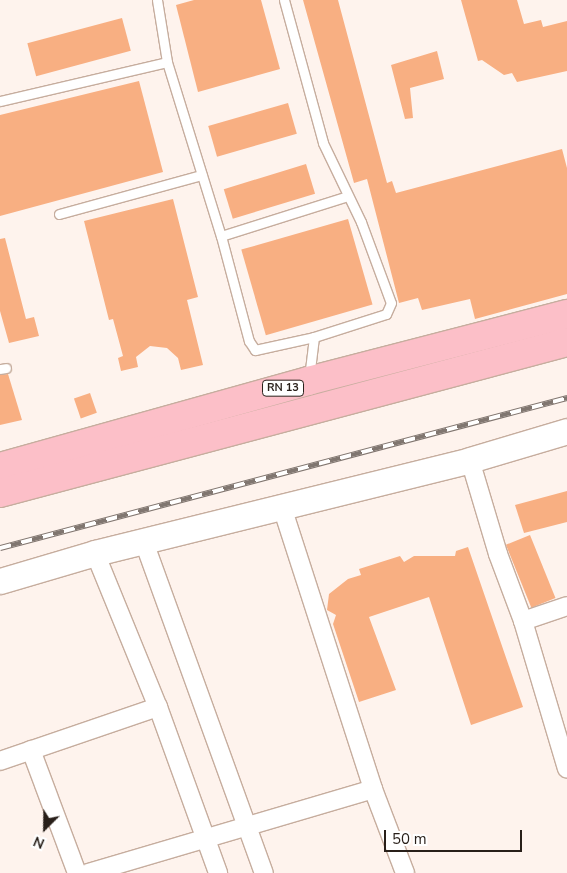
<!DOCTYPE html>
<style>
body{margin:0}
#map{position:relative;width:567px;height:873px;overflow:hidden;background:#fef3ed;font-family:"Nunito Sans",sans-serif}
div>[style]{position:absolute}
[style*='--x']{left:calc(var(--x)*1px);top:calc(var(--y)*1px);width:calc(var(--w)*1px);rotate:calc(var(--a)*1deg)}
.building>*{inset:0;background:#f8af82;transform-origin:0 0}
.roads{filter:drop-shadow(1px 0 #c6ad9e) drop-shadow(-1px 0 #c6ad9e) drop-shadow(0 1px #c6ad9e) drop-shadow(0 -1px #c6ad9e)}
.lane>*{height:9px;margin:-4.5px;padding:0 4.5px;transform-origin:4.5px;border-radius:4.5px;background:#fff}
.street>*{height:18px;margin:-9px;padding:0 9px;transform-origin:9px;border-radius:9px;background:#fff}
.secondary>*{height:25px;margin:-12.5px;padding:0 12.5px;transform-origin:12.5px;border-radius:12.5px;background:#fff}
.primary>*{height:28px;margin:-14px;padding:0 14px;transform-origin:14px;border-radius:14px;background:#fcbfc8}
.rail>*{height:5.5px;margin-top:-2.75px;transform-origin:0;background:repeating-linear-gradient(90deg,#fff 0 11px,#807670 0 22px);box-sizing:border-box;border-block:1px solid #807670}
span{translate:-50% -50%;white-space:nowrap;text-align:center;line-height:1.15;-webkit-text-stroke:5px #fff;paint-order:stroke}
.shield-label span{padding:1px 4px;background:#fff;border:1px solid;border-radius:4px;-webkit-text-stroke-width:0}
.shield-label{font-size:11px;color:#281f19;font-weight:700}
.north{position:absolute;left:20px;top:803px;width:50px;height:50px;-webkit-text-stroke:4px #fff;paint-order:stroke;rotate:203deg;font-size:14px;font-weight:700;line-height:20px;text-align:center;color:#281f19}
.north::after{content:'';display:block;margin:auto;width:18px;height:22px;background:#281f19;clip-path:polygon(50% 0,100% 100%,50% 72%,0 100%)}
.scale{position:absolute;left:384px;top:830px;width:138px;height:22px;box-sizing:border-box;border:2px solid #281f19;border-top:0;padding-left:6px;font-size:15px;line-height:18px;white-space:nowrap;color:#281f19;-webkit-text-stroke:4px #fff;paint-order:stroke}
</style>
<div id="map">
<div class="building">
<div style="clip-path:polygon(194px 0,261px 0,280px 69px,198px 92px,176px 5px)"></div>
<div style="clip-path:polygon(303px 0,338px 0,387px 183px,392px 181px,396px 193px,562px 149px,567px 168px,567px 294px,475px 319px,470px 299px,422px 310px,418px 298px,399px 303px,367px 179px,354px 183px)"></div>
<div style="clip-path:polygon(461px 0,517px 0,524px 24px,541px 20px,543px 27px,567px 21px,567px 71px,517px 82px,512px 73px,504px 75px,482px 60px,478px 61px)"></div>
<div style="left:122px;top:18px;width:34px;height:98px;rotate:75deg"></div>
<div style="clip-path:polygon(437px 51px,444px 79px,410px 88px,413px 118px,405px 119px,391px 65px)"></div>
<div style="clip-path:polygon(139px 81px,163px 172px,0 216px,0 115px)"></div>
<div style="left:288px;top:103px;width:32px;height:83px;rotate:74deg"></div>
<div style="left:306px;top:164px;width:31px;height:86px;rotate:73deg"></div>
<div style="clip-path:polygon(173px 199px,198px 297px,187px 300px,203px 365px,181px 370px,178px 358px,167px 348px,150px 346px,136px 357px,138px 367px,121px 371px,118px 358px,123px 356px,113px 319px,109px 320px,84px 221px)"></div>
<div style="left:348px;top:219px;width:89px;height:111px;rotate:74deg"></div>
<div style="clip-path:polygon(5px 238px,26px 319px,34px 317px,39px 336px,9px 343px,0 311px,0 239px)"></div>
<div style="clip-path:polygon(8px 374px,22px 420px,0 425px,0 375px)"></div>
<div style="left:90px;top:393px;width:21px;height:17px;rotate:71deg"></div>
<div style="clip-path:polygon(567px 491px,567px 522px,524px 533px,515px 505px)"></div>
<div style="left:530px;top:535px;width:68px;height:26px;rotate:68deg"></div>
<div style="clip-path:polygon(468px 547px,523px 707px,471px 725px,429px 597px,369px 617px,396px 690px,359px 702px,333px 624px,336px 615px,327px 610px,329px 594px,348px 579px,361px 575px,359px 569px,400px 556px,404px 562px,414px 556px,455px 556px,456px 551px)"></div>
</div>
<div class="roads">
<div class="lane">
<div style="--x:157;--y:0;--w:63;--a:80.8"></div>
<div style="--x:167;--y:62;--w:182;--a:72.8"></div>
<div style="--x:221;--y:236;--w:109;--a:75.1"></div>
<div style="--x:249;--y:341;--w:11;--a:56"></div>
<div style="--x:255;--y:350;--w:60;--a:-12.4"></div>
<div style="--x:314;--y:337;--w:41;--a:97"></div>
<div style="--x:284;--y:0;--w:148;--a:74.7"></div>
<div style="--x:323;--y:143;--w:88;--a:64.3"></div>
<div style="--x:361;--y:222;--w:86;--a:69.7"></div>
<div style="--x:391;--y:303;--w:12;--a:114"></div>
<div style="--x:386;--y:314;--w:76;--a:162.3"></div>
<div style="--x:0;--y:101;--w:171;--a:-13.1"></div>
<div style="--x:59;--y:214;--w:148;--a:-15.3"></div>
<div style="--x:221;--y:236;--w:133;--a:-17.5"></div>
<div style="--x:0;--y:369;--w:6;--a:-9"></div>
</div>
<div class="street">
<div style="--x:470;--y:460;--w:98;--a:73.4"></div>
<div style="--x:498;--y:554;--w:72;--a:69.5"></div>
<div style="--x:523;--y:621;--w:154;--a:73.4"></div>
<div style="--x:282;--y:507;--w:296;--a:72.1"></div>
<div style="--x:373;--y:789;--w:90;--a:69.1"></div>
<div style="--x:144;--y:542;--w:352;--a:70.1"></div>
<div style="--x:95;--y:553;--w:166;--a:67.8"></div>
<div style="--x:158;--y:707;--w:177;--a:70.1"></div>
<div style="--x:523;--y:621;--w:46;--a:-18.8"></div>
<div style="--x:31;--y:750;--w:131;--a:69.5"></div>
<div style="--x:0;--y:761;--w:167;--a:-18.9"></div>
<div style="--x:88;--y:873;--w:297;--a:-16.4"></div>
</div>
<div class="secondary">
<div style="--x:0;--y:581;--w:99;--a:-16.4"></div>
<div style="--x:95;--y:553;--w:386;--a:-13.9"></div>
<div style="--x:470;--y:460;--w:101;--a:-16.6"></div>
</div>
<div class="primary">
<div style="--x:0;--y:467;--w:320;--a:-15.6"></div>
<div style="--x:308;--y:381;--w:268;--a:-14.5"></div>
<div style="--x:0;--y:493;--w:587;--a:-14.91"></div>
</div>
</div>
<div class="rail">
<div style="--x:0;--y:548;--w:587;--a:-14.82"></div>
</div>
<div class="shield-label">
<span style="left:283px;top:388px">RN 13</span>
</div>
<div class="north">N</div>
<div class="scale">50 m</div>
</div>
